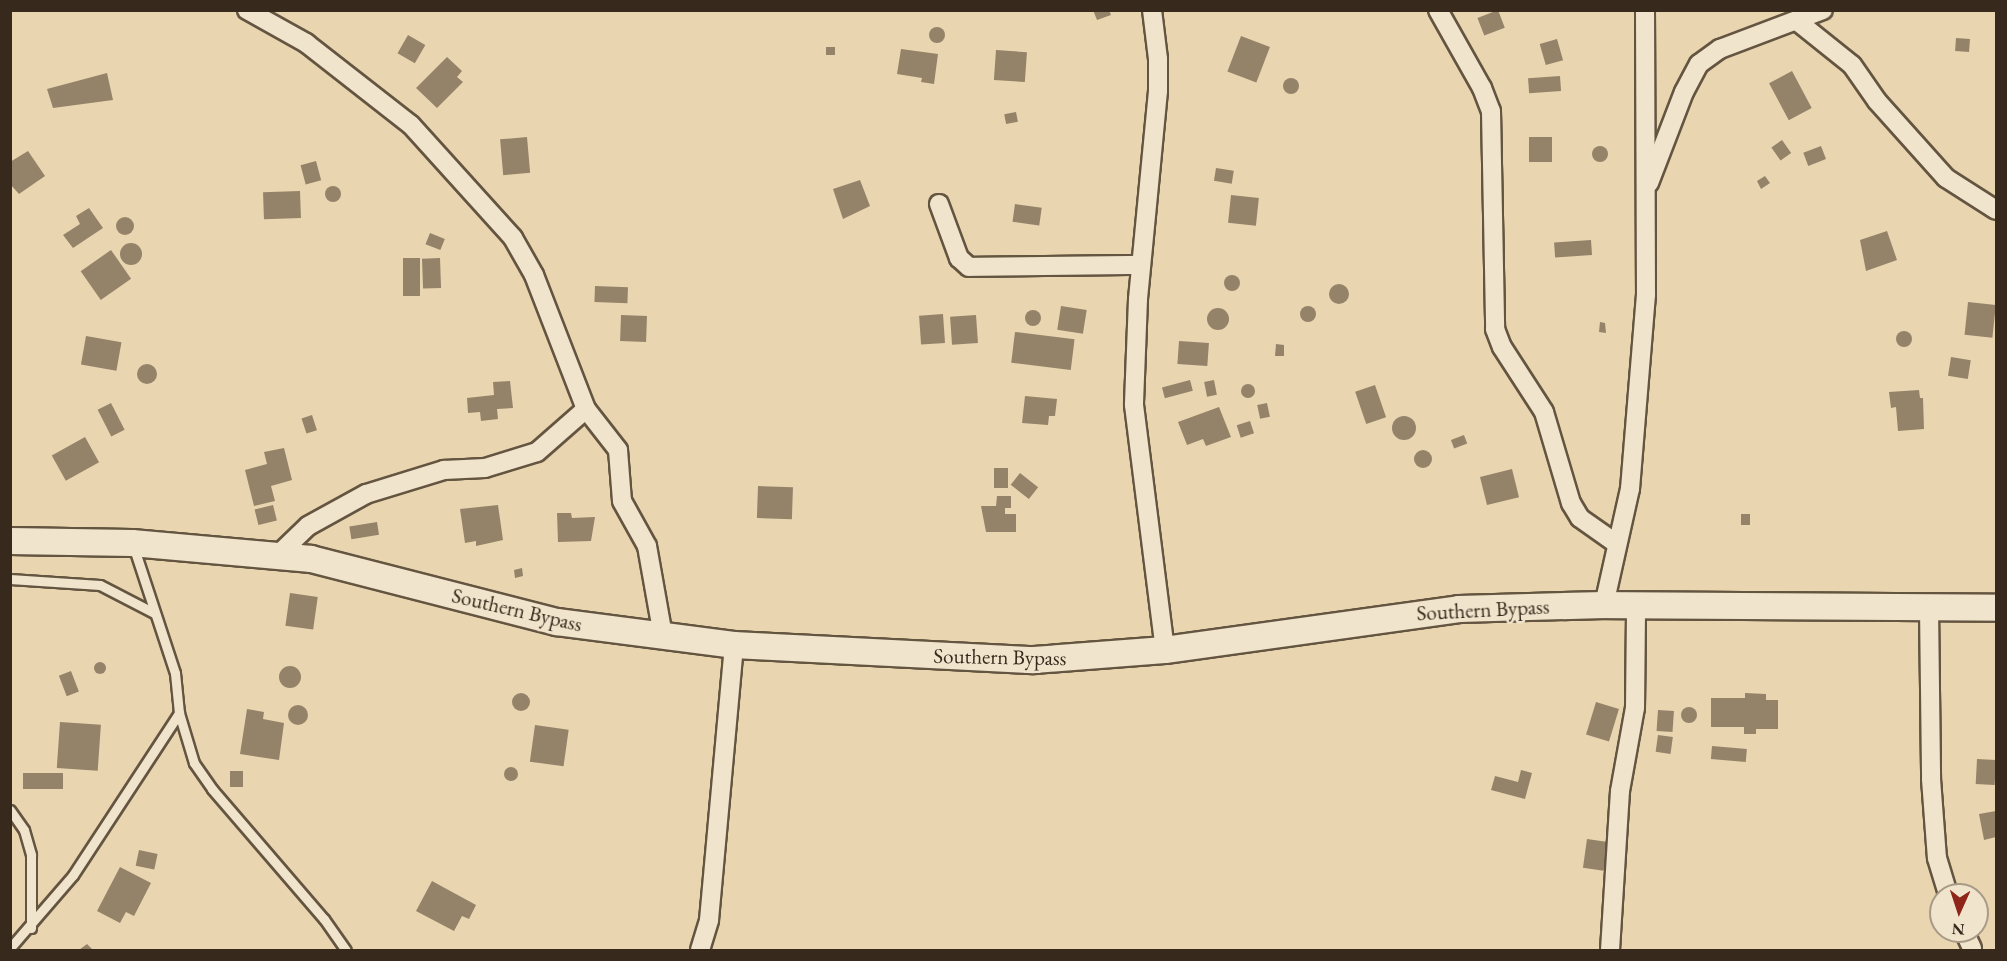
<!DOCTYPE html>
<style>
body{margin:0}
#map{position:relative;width:2007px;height:961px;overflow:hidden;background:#e9d5b0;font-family:"EB Garamond",serif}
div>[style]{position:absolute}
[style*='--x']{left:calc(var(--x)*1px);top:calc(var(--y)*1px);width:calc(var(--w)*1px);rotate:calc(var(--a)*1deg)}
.building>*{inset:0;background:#948369;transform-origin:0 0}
.round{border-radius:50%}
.roads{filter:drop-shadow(2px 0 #645541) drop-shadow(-2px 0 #645541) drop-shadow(0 2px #645541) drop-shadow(0 -2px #645541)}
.lane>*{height:9px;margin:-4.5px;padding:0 4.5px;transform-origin:4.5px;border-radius:4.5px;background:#f1e4cc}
.street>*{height:18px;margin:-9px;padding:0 9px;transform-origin:9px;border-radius:9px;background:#f1e4cc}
.secondary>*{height:26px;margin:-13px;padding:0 13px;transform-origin:13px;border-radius:13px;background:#f1e4cc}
span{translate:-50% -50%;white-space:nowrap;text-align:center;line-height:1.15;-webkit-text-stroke:5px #f1e4cc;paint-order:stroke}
.street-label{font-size:21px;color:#372a1c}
.frame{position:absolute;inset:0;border:12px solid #372a1c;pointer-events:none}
.north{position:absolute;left:1929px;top:883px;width:60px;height:60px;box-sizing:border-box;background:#f1e4cc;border:2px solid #a79a86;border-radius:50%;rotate:183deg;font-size:16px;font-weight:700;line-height:24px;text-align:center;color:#372a1c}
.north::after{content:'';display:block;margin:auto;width:21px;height:27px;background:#8f2418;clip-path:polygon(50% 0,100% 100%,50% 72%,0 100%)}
</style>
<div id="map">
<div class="building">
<div style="clip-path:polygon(1093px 10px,1109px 10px,1111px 15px,1097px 20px)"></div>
<div style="left:1498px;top:10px;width:19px;height:22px;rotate:69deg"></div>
<div class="round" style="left:929px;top:27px;width:16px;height:16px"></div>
<div style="left:408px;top:35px;width:20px;height:21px;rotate:30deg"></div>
<div style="left:1241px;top:36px;width:31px;height:38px;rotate:21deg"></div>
<div style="left:1956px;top:38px;width:14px;height:13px;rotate:4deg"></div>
<div style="left:1557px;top:39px;width:22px;height:18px;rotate:74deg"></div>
<div style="left:826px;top:47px;width:9px;height:8px"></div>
<div style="clip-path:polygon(901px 49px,938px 54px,934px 84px,921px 82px,922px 78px,897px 74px)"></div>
<div style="left:996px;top:50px;width:31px;height:30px;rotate:4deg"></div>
<div style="clip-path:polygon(447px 57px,462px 71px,457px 77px,463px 82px,437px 108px,416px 88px)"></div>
<div style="left:1792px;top:71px;width:42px;height:26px;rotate:62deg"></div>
<div style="clip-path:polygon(107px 73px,113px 100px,53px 108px,47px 89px)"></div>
<div style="left:1560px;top:76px;width:15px;height:32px;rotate:86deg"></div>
<div class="round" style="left:1283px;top:78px;width:16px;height:16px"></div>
<div style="left:1016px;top:112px;width:10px;height:12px;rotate:79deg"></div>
<div style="left:527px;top:137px;width:36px;height:27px;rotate:85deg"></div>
<div style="left:1529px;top:137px;width:23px;height:25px"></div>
<div style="left:1782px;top:140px;width:16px;height:13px;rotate:55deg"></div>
<div style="left:1821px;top:146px;width:14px;height:19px;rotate:69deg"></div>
<div class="round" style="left:1592px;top:146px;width:16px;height:16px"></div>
<div style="clip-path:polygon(28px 151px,45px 176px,19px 194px,10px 184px,10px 162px)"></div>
<div style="left:316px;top:161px;width:20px;height:16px;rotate:75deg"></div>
<div style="left:1216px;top:168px;width:18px;height:13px;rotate:9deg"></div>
<div style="clip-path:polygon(1765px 176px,1770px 183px,1761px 189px,1757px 181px)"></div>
<div style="clip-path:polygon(860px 180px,870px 206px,843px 219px,833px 189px)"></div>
<div class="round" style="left:325px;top:186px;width:16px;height:16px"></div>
<div style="left:300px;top:191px;width:27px;height:37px;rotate:88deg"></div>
<div style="left:1231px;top:195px;width:28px;height:28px;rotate:6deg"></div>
<div style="left:1015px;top:204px;width:27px;height:18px;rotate:8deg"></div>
<div style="clip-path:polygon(89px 208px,103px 228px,73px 248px,63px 235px,80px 224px,76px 216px)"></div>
<div class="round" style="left:116px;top:217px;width:18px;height:18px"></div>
<div style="clip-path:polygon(1887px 231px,1897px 260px,1866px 271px,1860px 240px)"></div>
<div style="left:430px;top:233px;width:16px;height:12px;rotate:22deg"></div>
<div style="left:1591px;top:240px;width:15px;height:37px;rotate:86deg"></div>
<div class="round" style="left:120px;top:243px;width:22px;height:22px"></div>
<div style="left:111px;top:250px;width:35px;height:37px;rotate:55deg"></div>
<div style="left:403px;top:258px;width:17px;height:38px"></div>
<div style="left:440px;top:258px;width:30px;height:18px;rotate:88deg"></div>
<div class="round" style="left:1224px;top:275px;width:16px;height:16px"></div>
<div class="round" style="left:1329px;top:284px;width:20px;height:20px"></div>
<div style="left:595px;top:286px;width:33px;height:16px;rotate:2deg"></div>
<div style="left:1968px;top:302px;width:28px;height:33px;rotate:6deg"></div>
<div style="left:1061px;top:306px;width:26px;height:24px;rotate:9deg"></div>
<div class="round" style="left:1300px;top:306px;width:16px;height:16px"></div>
<div class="round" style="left:1207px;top:308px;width:22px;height:22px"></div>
<div class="round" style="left:1025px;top:310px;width:16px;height:16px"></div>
<div style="left:943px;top:314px;width:29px;height:24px;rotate:86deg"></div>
<div style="left:621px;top:315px;width:26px;height:26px;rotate:2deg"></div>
<div style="left:976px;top:315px;width:28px;height:26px;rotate:86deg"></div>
<div style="clip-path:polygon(1600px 322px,1605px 323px,1606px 333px,1599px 332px)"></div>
<div class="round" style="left:1896px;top:331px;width:16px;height:16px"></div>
<div style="left:1015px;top:332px;width:60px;height:31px;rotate:7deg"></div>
<div style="left:86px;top:336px;width:36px;height:29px;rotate:10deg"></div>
<div style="left:1179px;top:341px;width:30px;height:23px;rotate:4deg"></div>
<div style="clip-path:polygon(1276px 344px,1284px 345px,1284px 356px,1275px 356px)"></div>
<div style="left:1951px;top:357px;width:20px;height:19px;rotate:9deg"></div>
<div class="round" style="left:137px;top:364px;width:20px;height:20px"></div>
<div style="left:1190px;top:380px;width:11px;height:29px;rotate:75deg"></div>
<div style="left:1214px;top:380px;width:15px;height:10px;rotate:79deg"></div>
<div style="clip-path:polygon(510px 381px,513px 408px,497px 409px,498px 419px,481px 421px,480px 412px,468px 413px,467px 398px,494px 395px,493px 382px)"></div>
<div class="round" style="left:1241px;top:384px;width:14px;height:14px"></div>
<div style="left:1375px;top:385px;width:34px;height:21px;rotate:71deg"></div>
<div style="clip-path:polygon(1919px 390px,1920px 398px,1923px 398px,1924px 429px,1898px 431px,1896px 407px,1891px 408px,1889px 392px)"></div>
<div style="clip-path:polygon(1025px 396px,1057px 399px,1055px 416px,1049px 416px,1048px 425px,1022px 423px)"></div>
<div style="left:111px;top:403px;width:30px;height:15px;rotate:63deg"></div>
<div style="left:1267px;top:403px;width:14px;height:10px;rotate:78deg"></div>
<div style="clip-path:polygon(1219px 407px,1231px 437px,1206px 446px,1203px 439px,1187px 445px,1178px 422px)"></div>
<div style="left:312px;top:415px;width:16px;height:11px;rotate:72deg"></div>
<div class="round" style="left:1392px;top:416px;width:24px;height:24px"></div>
<div style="left:1250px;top:421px;width:13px;height:14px;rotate:72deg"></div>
<div style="left:1464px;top:435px;width:9px;height:14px;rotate:69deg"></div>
<div style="left:85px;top:437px;width:29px;height:38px;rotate:61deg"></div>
<div style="clip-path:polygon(284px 448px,292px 480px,271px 486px,275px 501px,254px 506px,245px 470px,267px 464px,264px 452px)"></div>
<div class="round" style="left:1414px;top:450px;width:18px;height:18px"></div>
<div style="left:1008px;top:468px;width:20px;height:14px;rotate:90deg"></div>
<div style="left:1512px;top:469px;width:29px;height:33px;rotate:76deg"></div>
<div style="left:1020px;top:473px;width:23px;height:15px;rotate:38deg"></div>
<div style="left:758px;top:486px;width:35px;height:32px;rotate:2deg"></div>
<div style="clip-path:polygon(997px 496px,1011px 496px,1011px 508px,1005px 508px,1005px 514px,1016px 514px,1016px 532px,986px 532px,981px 506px,996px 506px)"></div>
<div style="left:273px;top:505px;width:16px;height:19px;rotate:76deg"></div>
<div style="clip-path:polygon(498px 505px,503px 540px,476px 546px,476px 541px,465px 543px,460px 509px)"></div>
<div style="clip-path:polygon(557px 513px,571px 513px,572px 518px,595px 517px,591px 541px,558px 542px)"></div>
<div style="left:1750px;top:514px;width:11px;height:9px;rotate:90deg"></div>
<div style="left:377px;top:522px;width:13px;height:28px;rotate:81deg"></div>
<div style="clip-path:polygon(522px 568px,523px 576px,515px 578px,514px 570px)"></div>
<div style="left:290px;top:593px;width:28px;height:33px;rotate:8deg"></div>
<div class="round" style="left:94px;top:662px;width:12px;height:12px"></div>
<div class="round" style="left:279px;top:666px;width:22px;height:22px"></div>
<div style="left:71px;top:671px;width:22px;height:13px;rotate:69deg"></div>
<div class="round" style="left:512px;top:693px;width:18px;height:18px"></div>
<div style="clip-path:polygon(1745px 693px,1766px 694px,1766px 700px,1778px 700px,1778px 729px,1756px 729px,1756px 734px,1744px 734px,1744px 727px,1711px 727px,1711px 698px,1745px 698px)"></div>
<div style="left:1596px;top:702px;width:24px;height:34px;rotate:17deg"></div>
<div class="round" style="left:288px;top:705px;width:20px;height:20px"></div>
<div class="round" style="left:1681px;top:707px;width:16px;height:16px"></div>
<div style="clip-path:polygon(247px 709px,264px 712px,263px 719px,284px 723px,279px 760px,240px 754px)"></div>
<div style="left:1658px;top:710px;width:16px;height:21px;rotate:4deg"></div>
<div style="left:60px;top:722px;width:41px;height:46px;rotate:4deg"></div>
<div style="left:535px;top:725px;width:34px;height:37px;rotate:8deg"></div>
<div style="left:1658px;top:735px;width:15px;height:17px;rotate:8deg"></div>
<div style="left:1712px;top:746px;width:35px;height:13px;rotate:5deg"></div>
<div style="left:1977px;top:759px;width:19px;height:25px;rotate:3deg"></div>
<div class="round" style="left:504px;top:767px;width:14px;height:14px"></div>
<div style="clip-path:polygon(1521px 770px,1532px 773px,1525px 799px,1491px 790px,1495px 776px,1518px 782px)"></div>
<div style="left:230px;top:771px;width:13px;height:16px"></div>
<div style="left:23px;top:773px;width:40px;height:16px"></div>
<div style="clip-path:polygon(1996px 811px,1996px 837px,1984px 840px,1979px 814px)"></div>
<div style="left:1587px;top:839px;width:21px;height:29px;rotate:8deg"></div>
<div style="left:139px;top:850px;width:19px;height:16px;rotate:12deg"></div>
<div style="clip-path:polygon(120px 867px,151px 883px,134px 916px,126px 912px,120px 923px,97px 911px)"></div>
<div style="clip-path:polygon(432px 881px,476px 905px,469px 919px,462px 916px,454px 931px,416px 911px)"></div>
<div style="clip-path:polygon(87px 944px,93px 950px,79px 950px)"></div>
</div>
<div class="roads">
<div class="lane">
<div style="--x:10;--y:579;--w:90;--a:3.8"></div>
<div style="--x:100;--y:585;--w:61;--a:27.4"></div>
<div style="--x:179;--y:713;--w:52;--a:73.3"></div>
<div style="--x:194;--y:763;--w:32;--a:55"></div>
<div style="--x:212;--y:789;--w:172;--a:49.3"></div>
<div style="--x:324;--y:919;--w:38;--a:55"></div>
<div style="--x:10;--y:810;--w:24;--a:55"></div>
<div style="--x:24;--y:830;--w:26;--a:74"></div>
<div style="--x:31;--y:855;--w:73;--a:90"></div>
<div style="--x:10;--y:948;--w:96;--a:-49.2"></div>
<div style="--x:73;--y:875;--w:194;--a:-56.8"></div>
<div style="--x:179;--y:713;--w:40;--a:-95.7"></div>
<div style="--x:175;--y:673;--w:135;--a:-108.2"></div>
</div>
<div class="street">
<div style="--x:247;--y:10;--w:68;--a:29.2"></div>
<div style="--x:306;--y:43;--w:133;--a:38"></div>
<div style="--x:411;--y:125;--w:152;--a:47.9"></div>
<div style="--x:513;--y:238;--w:43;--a:60.4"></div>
<div style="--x:534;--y:275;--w:144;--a:68.8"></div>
<div style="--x:586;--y:409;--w:52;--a:52"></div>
<div style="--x:618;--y:450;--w:51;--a:85.5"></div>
<div style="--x:622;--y:501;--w:51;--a:60.9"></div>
<div style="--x:647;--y:546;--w:91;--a:79.9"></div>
<div style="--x:1152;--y:10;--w:49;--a:83"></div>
<div style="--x:1158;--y:59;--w:32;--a:90"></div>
<div style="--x:1158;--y:91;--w:209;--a:95.5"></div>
<div style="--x:1138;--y:299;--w:106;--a:92.2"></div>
<div style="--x:1134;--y:405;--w:247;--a:82.8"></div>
<div style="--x:1438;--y:10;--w:90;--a:60.6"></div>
<div style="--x:1482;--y:88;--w:25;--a:69"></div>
<div style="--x:1491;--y:111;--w:218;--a:88.9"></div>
<div style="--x:1495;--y:329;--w:19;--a:69"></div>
<div style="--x:1502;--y:347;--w:77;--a:57.1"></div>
<div style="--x:1544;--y:412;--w:95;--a:73.5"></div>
<div style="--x:1571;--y:503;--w:17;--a:59"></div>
<div style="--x:1580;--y:518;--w:45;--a:35.1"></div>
<div style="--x:1797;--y:21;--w:70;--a:38.7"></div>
<div style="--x:1852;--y:65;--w:44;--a:55.2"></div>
<div style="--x:1877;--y:101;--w:103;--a:48.1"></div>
<div style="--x:1946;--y:178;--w:59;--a:32.6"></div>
<div style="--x:1649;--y:183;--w:97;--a:-69"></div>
<div style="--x:1684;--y:92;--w:32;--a:-62"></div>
<div style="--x:1699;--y:64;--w:26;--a:-36"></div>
<div style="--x:1720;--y:49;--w:110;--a:-20.7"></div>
<div style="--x:939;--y:204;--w:58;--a:69.7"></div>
<div style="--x:959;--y:258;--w:13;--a:42"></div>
<div style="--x:969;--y:267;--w:172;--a:-0.7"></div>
<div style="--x:279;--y:554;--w:40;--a:-44"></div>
<div style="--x:308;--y:526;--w:66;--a:-28.9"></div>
<div style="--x:366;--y:494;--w:82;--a:-17.1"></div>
<div style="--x:444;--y:470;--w:41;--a:-2.8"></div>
<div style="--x:485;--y:468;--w:54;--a:-17.1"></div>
<div style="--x:537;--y:452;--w:65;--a:-41.3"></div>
<div style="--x:1604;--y:605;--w:119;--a:-77.4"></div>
<div style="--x:1630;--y:489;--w:195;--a:-85.3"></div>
<div style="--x:1646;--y:295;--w:285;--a:-90.2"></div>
<div style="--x:1929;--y:607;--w:172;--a:89.3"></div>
<div style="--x:1931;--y:779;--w:79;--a:85.7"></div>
<div style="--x:1937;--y:858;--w:39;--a:73"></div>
<div style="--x:1964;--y:931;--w:19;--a:65"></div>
<div style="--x:700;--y:950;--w:31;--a:-73"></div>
<div style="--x:709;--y:920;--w:276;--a:-84.8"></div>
<div style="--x:1610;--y:950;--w:159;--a:-86.4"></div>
<div style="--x:1620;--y:791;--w:84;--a:-79.8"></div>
<div style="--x:1635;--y:708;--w:103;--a:-89.4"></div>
</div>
<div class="secondary">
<div style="--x:10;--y:541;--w:122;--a:0.9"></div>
<div style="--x:132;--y:543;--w:180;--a:5.1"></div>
<div style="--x:311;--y:559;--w:254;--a:14.4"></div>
<div style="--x:557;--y:622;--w:178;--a:7.4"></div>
<div style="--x:734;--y:645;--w:300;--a:2.9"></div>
<div style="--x:1034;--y:660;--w:131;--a:-4.4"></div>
<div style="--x:1165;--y:650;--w:297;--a:-7.9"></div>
<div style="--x:1459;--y:609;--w:145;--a:-1.6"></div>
<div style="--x:1604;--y:605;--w:392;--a:0.4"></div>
</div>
</div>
<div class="street-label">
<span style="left:517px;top:610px;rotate:13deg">Southern Bypass</span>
<span style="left:1483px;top:610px;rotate:-3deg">Southern Bypass</span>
<span style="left:1000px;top:657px;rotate:1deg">Southern Bypass</span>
</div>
<div class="frame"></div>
<div class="north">N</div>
</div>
